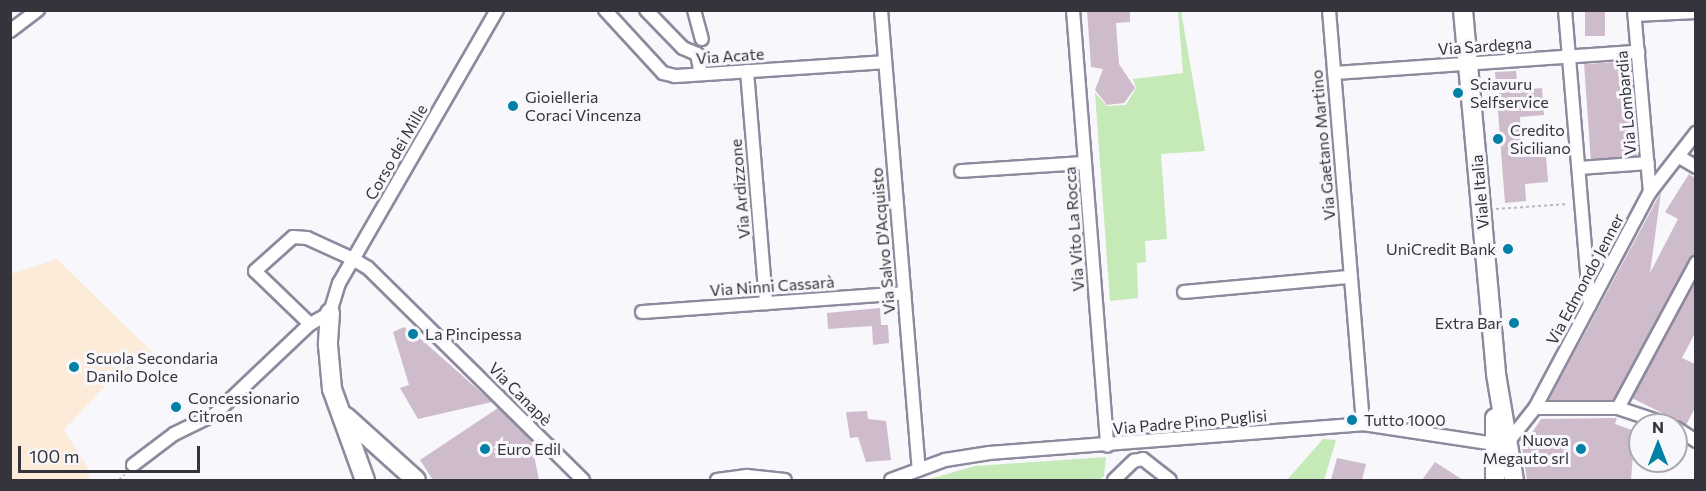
<!DOCTYPE html>
<meta charset="utf-8">
<style>
body{margin:0}
#map{position:relative;width:1706px;height:491px;overflow:hidden;background:#f8f7fb;font-family:Commissioner,sans-serif}
div>[style]{position:absolute}
[style*='--x']{left:calc(var(--x)*1px);top:calc(var(--y)*1px);width:calc(var(--w)*1px);rotate:calc(var(--a)*1deg)}
.education>*{inset:0;background:#fcebd9}
.green>*{inset:0;background:#c5e9b7}
.building>*{inset:0;background:#cebbcb;transform-origin:0 0}
.path>*{height:2px;margin-top:-1px;transform-origin:0;background:repeating-linear-gradient(90deg,#b9b8bd 0 3px,transparent 0 6px)}
.roads{filter:drop-shadow(2px 0 #8d8a9e) drop-shadow(-2px 0 #8d8a9e) drop-shadow(0 2px #8d8a9e) drop-shadow(0 -2px #8d8a9e)}
.street>*{height:12px;margin:-6px;padding:0 6px;transform-origin:6px;border-radius:6px;background:#fff}
.secondary>*{height:18px;margin:-9px;padding:0 9px;transform-origin:9px;border-radius:9px;background:#fff}
.dots>*{width:16px;height:16px;translate:-50% -50%;box-sizing:border-box;border:3px solid #f8f7fb;border-radius:50%}
span{translate:-50% -50%;white-space:nowrap;text-align:center;line-height:1.15;-webkit-text-stroke:6px #f8f7fb;paint-order:stroke}
.street-label{font-size:16px;color:#35343c}
.poi-label{font-size:16px;color:#35343c}
.left{translate:0 -50%;text-align:left}
.right{translate:-100% -50%;text-align:right}
.frame{position:absolute;inset:0;border:12px solid #35343c;pointer-events:none}
.north{position:absolute;left:1628px;top:413px;width:60px;height:60px;box-sizing:border-box;background:#f8f7fb;border:2px solid #aaa9af;border-radius:50%;rotate:0deg;font-size:16px;font-weight:700;line-height:24px;text-align:center;color:#35343c}
.north::after{content:'';display:block;margin:auto;width:21px;height:27px;background:#0080a4;clip-path:polygon(50% 0,100% 100%,50% 72%,0 100%)}
.scale{position:absolute;left:18px;top:446px;width:182px;height:27px;box-sizing:border-box;border:3px solid #35343c;border-top:0;padding-left:8px;font-size:18px;line-height:21px;white-space:nowrap;color:#35343c;-webkit-text-stroke:4px #f8f7fb;paint-order:stroke}
</style>
<div id="map">
<div class="education">
<div style="clip-path:polygon(57px 259px,159px 359px,116px 374px,64px 430px,87px 467px,90px 480px,11px 480px,11px 274px)"></div>
</div>
<div class="green">
<div style="clip-path:polygon(1178px 11px,1181px 11px,1205px 151px,1161px 154px,1167px 239px,1145px 241px,1146px 262px,1137px 263px,1138px 298px,1110px 301px,1095px 93px,1107px 106px,1126px 105px,1136px 88px,1133px 79px,1183px 73px)"></div>
<div style="clip-path:polygon(1323px 439px,1336px 440px,1324px 480px,1287px 480px)"></div>
<div style="clip-path:polygon(1106px 457px,1104px 476px,1099px 480px,926px 480px,975px 466px)"></div>
</div>
<div class="building">
<div style="clip-path:polygon(1087px 10px,1130px 10px,1130px 22px,1116px 23px,1119px 64px,1135px 88px,1124px 103px,1107px 105px,1095px 90px,1103px 69px,1091px 67px)"></div>
<div style="left:1585px;top:10px;width:20px;height:26px"></div>
<div style="left:1630px;top:61px;width:95px;height:46px;rotate:86deg"></div>
<div style="clip-path:polygon(1516px 71px,1518px 90px,1542px 88px,1544px 115px,1520px 117px,1523px 156px,1546px 155px,1548px 182px,1525px 184px,1526px 201px,1505px 203px,1495px 72px)"></div>
<div style="clip-path:polygon(1689px 174px,1695px 178px,1695px 255px,1689px 259px,1613px 400px,1549px 400px,1661px 192px,1650px 273px,1678px 219px,1665px 212px)"></div>
<div style="clip-path:polygon(1695px 281px,1695px 333px,1682px 358px,1695px 364px,1695px 408px,1686px 425px,1632px 398px)"></div>
<div style="clip-path:polygon(880px 308px,881px 325px,888px 325px,889px 343px,873px 345px,872px 326px,828px 329px,827px 313px)"></div>
<div style="clip-path:polygon(404px 327px,422px 340px,492px 402px,418px 419px,400px 388px,409px 385px,393px 332px)"></div>
<div style="clip-path:polygon(498px 408px,531px 440px,539px 480px,433px 480px,420px 460px)"></div>
<div style="clip-path:polygon(867px 411px,868px 419px,886px 421px,891px 460px,866px 462px,858px 437px,850px 438px,846px 412px)"></div>
<div style="clip-path:polygon(1617px 418px,1615px 424px,1640px 433px,1640px 455px,1633px 455px,1631px 480px,1527px 480px,1522px 448px,1541px 419px)"></div>
<div style="clip-path:polygon(1337px 458px,1366px 464px,1362px 480px,1331px 480px)"></div>
<div style="clip-path:polygon(1435px 462px,1463px 480px,1422px 480px)"></div>
</div>
<div class="path">
<div style="--x:1496;--y:209;--w:72;--a:-4"></div>
<div style="--x:119;--y:480;--w:8;--a:-45"></div>
</div>
<div class="roads">
<div class="street">
<div style="--x:497;--y:10;--w:288;--a:120"></div>
<div style="--x:353;--y:259;--w:28;--a:120"></div>
<div style="--x:339;--y:283;--w:31;--a:107"></div>
<div style="--x:330;--y:313;--w:23;--a:151"></div>
<div style="--x:310;--y:324;--w:76;--a:-136.1"></div>
<div style="--x:255;--y:271;--w:51;--a:-41.8"></div>
<div style="--x:293;--y:237;--w:14;--a:4"></div>
<div style="--x:307;--y:238;--w:51;--a:24.5"></div>
<div style="--x:353;--y:259;--w:17;--a:31"></div>
<div style="--x:368;--y:268;--w:302;--a:44.6"></div>
<div style="--x:605;--y:10;--w:86;--a:47.4"></div>
<div style="--x:663;--y:73;--w:12;--a:14"></div>
<div style="--x:675;--y:76;--w:210;--a:-3.8"></div>
<div style="--x:646;--y:10;--w:53;--a:45.8"></div>
<div style="--x:683;--y:48;--w:15;--a:23"></div>
<div style="--x:697;--y:54;--w:20;--a:79"></div>
<div style="--x:694;--y:10;--w:30;--a:75"></div>
<div style="--x:881;--y:10;--w:461;--a:85.3"></div>
<div style="--x:1073;--y:10;--w:437;--a:85.5"></div>
<div style="--x:1329;--y:10;--w:415;--a:85.3"></div>
<div style="--x:1565;--y:10;--w:296;--a:85.2"></div>
<div style="--x:1634;--y:10;--w:183;--a:85"></div>
<div style="--x:1635;--y:15;--w:61;--a:-2.8"></div>
<div style="--x:10;--y:31;--w:35;--a:-37"></div>
<div style="--x:747;--y:71;--w:233;--a:85.3"></div>
<div style="--x:1334;--y:73;--w:305;--a:-4"></div>
<div style="--x:1678;--y:156;--w:21;--a:31"></div>
<div style="--x:1579;--y:168;--w:69;--a:-4.1"></div>
<div style="--x:961;--y:171;--w:124;--a:-3.7"></div>
<div style="--x:1184;--y:292;--w:167;--a:-5.2"></div>
<div style="--x:642;--y:312;--w:263;--a:-4.1"></div>
<div style="--x:1535;--y:408;--w:83;--a:0"></div>
<div style="--x:1618;--y:408;--w:54;--a:18.4"></div>
<div style="--x:1618;--y:408;--w:165;--a:-61.7"></div>
<div style="--x:1676;--y:428;--w:24;--a:33"></div>
<div style="--x:1508;--y:442;--w:43;--a:-51.5"></div>
<div style="--x:1535;--y:408;--w:245;--a:-62"></div>
<div style="--x:1650;--y:192;--w:75;--a:-52.1"></div>
<div style="--x:133;--y:465;--w:51;--a:-37.1"></div>
<div style="--x:174;--y:434;--w:46;--a:-26"></div>
<div style="--x:215;--y:414;--w:131;--a:-43.5"></div>
<div style="--x:717;--y:480;--w:30;--a:-8"></div>
<div style="--x:747;--y:476;--w:38;--a:6"></div>
<div style="--x:891;--y:480;--w:58;--a:-20.3"></div>
<div style="--x:945;--y:460;--w:45;--a:-9"></div>
<div style="--x:989;--y:453;--w:375;--a:-4.4"></div>
<div style="--x:1363;--y:424;--w:134;--a:8.6"></div>
<div style="--x:1114;--y:480;--w:28;--a:-44"></div>
<div style="--x:1134;--y:461;--w:9;--a:-13"></div>
<div style="--x:1143;--y:459;--w:34;--a:38"></div>
</div>
<div class="secondary">
<div style="--x:1463;--y:10;--w:365;--a:84.8"></div>
<div style="--x:1496;--y:374;--w:108;--a:80.4"></div>
<div style="--x:330;--y:313;--w:32;--a:94"></div>
<div style="--x:328;--y:345;--w:44;--a:84.8"></div>
<div style="--x:332;--y:389;--w:97;--a:70.1"></div>
<div style="--x:346;--y:417;--w:94;--a:42"></div>
<div style="--x:1495;--y:480;--w:62;--a:-90"></div>
</div>
</div>
<div class="dots">
<div style="left:1458px;top:93px;background:#0080a4"></div>
<div style="left:513px;top:106px;background:#0080a4"></div>
<div style="left:1498px;top:139px;background:#0080a4"></div>
<div style="left:1508px;top:249px;background:#0080a4"></div>
<div style="left:1514px;top:323px;background:#0080a4"></div>
<div style="left:413px;top:334px;background:#0080a4"></div>
<div style="left:74px;top:367px;background:#0080a4"></div>
<div style="left:176px;top:407px;background:#0080a4"></div>
<div style="left:1352px;top:420px;background:#0080a4"></div>
<div style="left:485px;top:449px;background:#0080a4"></div>
<div style="left:1581px;top:449px;background:#0080a4"></div>
</div>
<div class="street-label">
<span style="left:1485px;top:46px;rotate:-4deg">Via Sardegna</span>
<span style="left:730px;top:56px;rotate:-4deg">Via Acate</span>
<span style="left:1626px;top:103px;rotate:-95deg">Via Lombardia</span>
<span style="left:1323px;top:145px;rotate:-95deg">Via Gaetano Martino</span>
<span style="left:396px;top:152px;rotate:-60deg">Corso dei Mille</span>
<span style="left:740px;top:189px;rotate:-95deg">Via Ardizzone</span>
<span style="left:1480px;top:192px;rotate:-95deg">Viale Italia</span>
<span style="left:1074px;top:229px;rotate:-94deg">Via Vito La Rocca</span>
<span style="left:883px;top:241px;rotate:-95deg">Via Salvo D'Acquisto</span>
<span style="left:1585px;top:279px;rotate:-62deg">Via Edmondo Jenner</span>
<span style="left:772px;top:286px;rotate:-4deg">Via Ninni Cassarà</span>
<span style="left:520px;top:394px;rotate:45deg">Via Canapè</span>
<span style="left:1190px;top:422px;rotate:-5deg">Via Padre Pino Puglisi</span>
</div>
<div class="poi-label">
<span class="left" style="left:1470px;top:93px">Sciavuru<br>Selfservice</span>
<span class="left" style="left:525px;top:106px">Gioielleria<br>Coraci Vincenza</span>
<span class="left" style="left:1510px;top:139px">Credito<br>Siciliano</span>
<span class="right" style="left:1496px;top:249px">UniCredit Bank</span>
<span class="right" style="left:1502px;top:323px">Extra Bar</span>
<span class="left" style="left:425px;top:334px">La Pincipessa</span>
<span class="left" style="left:86px;top:367px">Scuola Secondaria<br>Danilo Dolce</span>
<span class="left" style="left:188px;top:407px">Concessionario<br>Citroen</span>
<span class="left" style="left:1364px;top:420px">Tutto 1000</span>
<span class="right" style="left:1569px;top:449px">Nuova<br>Megauto srl</span>
<span class="left" style="left:497px;top:449px">Euro Edil</span>
</div>
<div class="frame"></div>
<div class="north">N</div>
<div class="scale">100 m</div>
</div>
